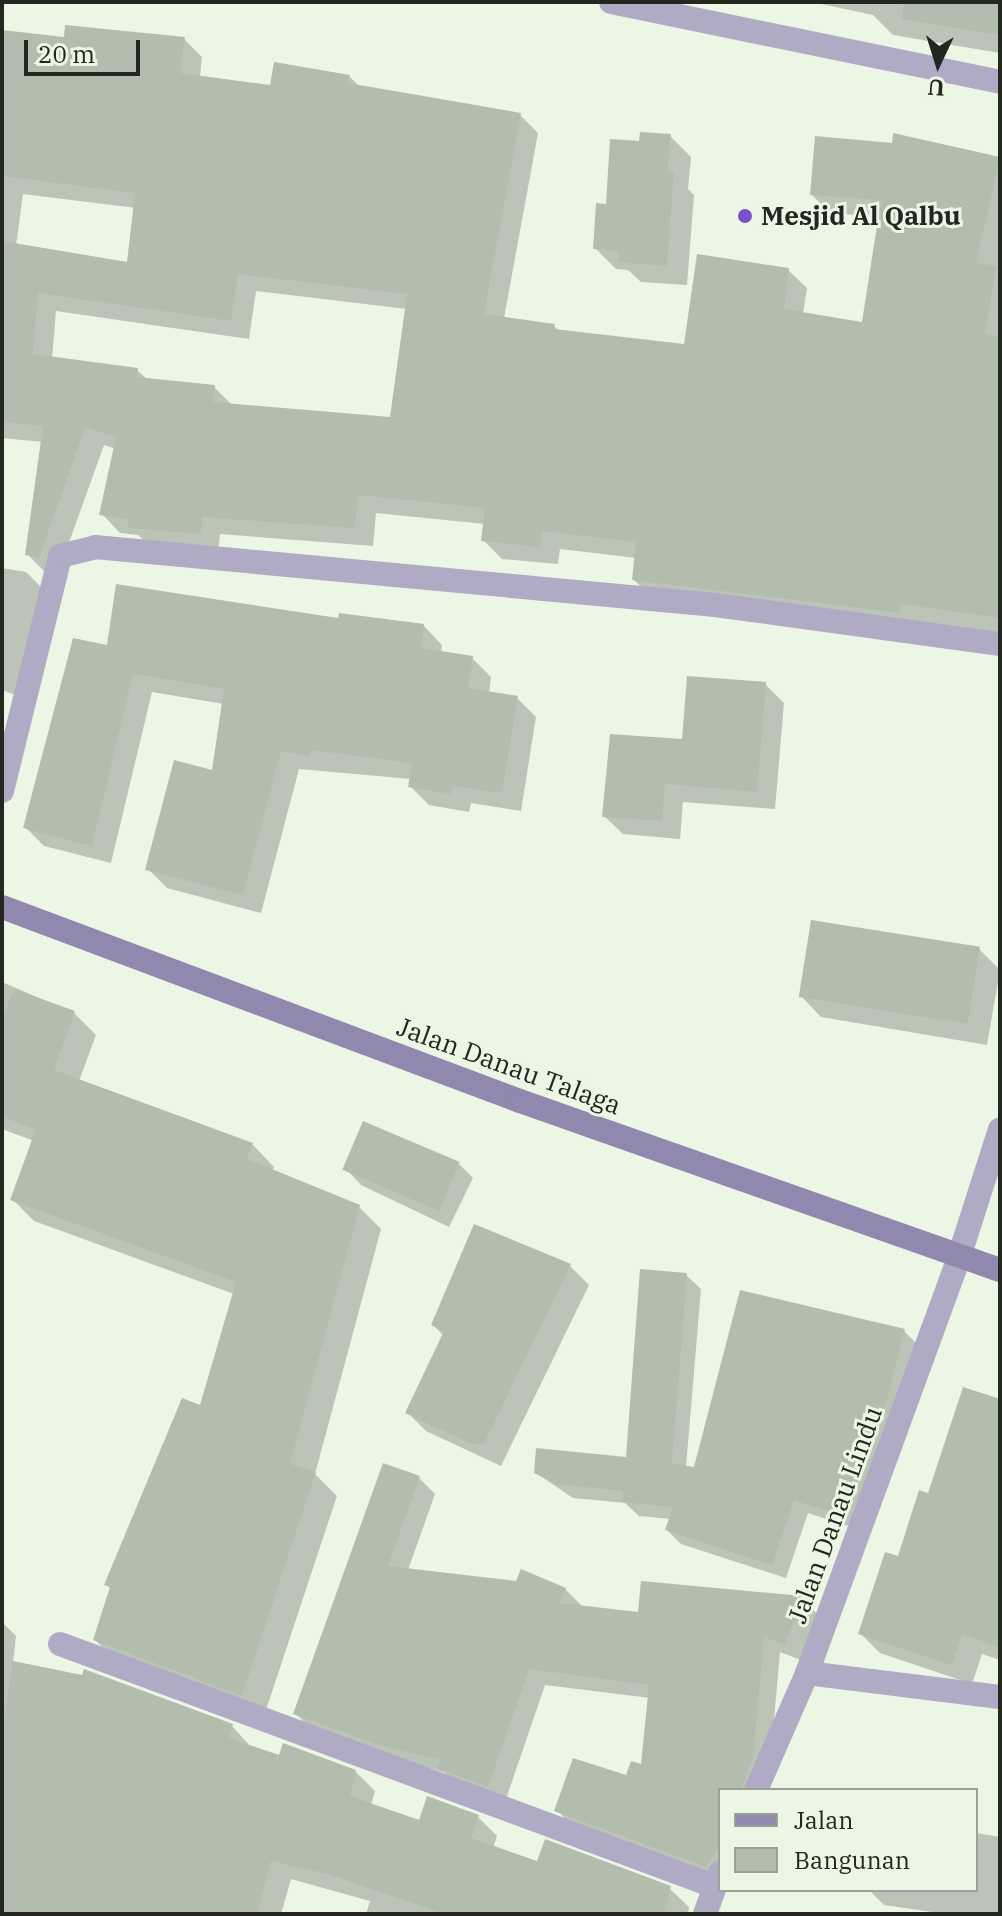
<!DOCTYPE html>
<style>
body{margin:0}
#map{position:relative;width:1002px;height:1916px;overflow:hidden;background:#ebf6e5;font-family:"IBM Plex Serif",serif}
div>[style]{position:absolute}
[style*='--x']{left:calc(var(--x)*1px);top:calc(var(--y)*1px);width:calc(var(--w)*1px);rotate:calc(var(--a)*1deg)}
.shadow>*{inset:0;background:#0003}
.building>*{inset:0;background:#b3bdad;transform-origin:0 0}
.street>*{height:24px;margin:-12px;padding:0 12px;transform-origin:12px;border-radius:12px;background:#b0abc5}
.secondary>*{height:24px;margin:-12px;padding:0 12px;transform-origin:12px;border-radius:12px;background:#9088ae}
.dots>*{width:22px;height:22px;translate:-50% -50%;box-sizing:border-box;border:4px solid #ebf6e5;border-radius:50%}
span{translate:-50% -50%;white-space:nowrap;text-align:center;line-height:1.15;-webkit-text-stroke:6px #ebf6e5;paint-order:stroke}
.poi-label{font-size:26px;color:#232720;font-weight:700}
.left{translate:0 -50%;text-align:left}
.street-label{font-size:26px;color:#232720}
.frame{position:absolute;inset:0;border:4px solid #232720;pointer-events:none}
.legend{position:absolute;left:718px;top:1788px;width:260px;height:104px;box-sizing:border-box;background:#ebf6e5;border:2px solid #9ba396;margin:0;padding:10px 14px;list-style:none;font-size:24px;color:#232720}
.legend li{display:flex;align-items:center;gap:16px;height:40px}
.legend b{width:40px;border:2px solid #9ba396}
.north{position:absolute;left:898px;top:24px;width:80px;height:80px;-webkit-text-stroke:6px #ebf6e5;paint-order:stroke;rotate:184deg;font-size:22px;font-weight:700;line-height:32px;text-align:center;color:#232720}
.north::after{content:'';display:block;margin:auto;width:28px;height:36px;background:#232720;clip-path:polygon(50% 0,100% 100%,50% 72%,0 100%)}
.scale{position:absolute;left:24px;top:40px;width:116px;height:36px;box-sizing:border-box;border:4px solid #232720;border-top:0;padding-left:10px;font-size:24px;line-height:28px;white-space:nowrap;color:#232720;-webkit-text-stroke:6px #ebf6e5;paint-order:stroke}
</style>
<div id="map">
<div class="shadow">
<div style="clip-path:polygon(812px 2px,1000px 2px,1000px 53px,893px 35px,873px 15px)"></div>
<div style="clip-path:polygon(evenodd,2px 32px,65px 40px,184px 39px,202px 57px,200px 77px,272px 87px,349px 76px,360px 87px,520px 115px,538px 133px,504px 318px,554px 326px,560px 332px,685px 346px,788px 270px,807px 288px,803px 314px,864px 324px,881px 217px,830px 213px,812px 195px,893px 145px,895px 136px,1000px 159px,1000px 644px,652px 598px,634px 580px,636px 558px,560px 549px,558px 564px,502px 559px,483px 540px,485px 524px,376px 513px,373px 546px,220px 534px,218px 552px,149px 545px,138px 535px,120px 533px,102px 514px,116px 449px,104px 445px,57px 576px,46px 573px,27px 554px,43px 442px,2px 438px,2px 32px,23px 194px,136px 208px,129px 264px,16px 246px,23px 194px,2px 32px,256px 291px,407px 309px,392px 419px,233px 406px,214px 387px,148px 380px,137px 370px,52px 359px,56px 311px,249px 339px,256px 291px)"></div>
<div style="clip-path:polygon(670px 136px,691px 157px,688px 189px,694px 195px,687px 285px,641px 282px,628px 270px,616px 269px,595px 248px,608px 206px,641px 143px)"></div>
<div style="clip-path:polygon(2px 568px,26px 572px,49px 595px,21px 697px,2px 690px)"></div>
<div style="clip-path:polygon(340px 620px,424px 626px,442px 645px,441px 653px,472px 658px,491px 677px,489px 693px,517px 698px,536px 717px,521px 811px,471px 803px,469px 812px,429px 805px,410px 786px,411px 779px,299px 769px,261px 913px,167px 888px,148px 869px,214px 772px,224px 704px,152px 692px,111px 863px,44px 846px,25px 827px,109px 647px)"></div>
<div style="clip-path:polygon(765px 684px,784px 703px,775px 809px,683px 802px,680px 839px,623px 834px,604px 816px,684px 742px)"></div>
<div style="clip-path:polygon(979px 949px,1000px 970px,987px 1045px,821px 1017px,801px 996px)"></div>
<div style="clip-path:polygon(2px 982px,74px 1013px,96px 1035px,79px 1081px,252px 1144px,274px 1167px,272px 1171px,359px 1207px,381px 1229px,315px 1474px,337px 1496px,264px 1716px,117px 1662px,95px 1640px,111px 1589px,106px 1584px,201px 1408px,234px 1294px,34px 1221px,12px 1199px,34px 1141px,2px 1129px)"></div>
<div style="clip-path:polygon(459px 1164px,473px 1178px,449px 1227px,361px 1185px,347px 1170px)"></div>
<div style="clip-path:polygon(475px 1227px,570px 1266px,589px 1285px,501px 1466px,426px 1431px,407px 1412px,444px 1336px,433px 1325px)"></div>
<div style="clip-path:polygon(686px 1275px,701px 1289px,686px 1467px,695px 1469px,904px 1331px,918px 1345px,857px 1529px,808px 1513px,786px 1578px,681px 1544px,667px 1530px,671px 1519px,639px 1516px,625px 1503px,573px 1498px,536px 1473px,628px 1459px)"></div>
<div style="clip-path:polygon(1000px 1401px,1000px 1660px,982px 1654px,972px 1684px,880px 1653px,860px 1633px,929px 1495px)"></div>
<div style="clip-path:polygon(419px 1478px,435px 1494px,408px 1570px,565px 1589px,582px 1606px,640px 1615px,802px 1598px,818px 1615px,801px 1660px,780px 1652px,769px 1776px,763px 1790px,720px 1790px,720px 1881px,573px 1827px,557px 1810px,643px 1767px,650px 1698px,545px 1685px,505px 1802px,456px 1783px,445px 1773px,312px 1730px,296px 1714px)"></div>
<div style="clip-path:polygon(2px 1622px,16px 1636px,13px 1663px,84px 1677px,232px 1726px,251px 1747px,280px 1757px,355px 1771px,375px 1791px,371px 1805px,420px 1822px,478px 1817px,497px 1836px,493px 1848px,538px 1864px,669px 1888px,689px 1907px,688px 1914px,366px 1914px,370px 1901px,291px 1879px,281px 1914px,2px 1914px)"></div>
<div style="clip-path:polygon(976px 1833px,1000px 1837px,1000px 1914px,946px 1914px,884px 1905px,869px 1890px,976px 1890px)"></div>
</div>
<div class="building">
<div style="clip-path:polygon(904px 2px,1000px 2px,1000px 35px,902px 19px)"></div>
<div style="clip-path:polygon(evenodd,65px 25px,185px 37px,180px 73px,270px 85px,274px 62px,350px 75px,348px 83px,521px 113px,484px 314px,555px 324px,554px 329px,684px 344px,697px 254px,789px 268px,784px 309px,862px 322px,881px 200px,810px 195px,815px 136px,892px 143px,893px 133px,1000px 157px,976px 263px,996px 266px,985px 334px,1000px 337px,1000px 618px,901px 604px,900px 613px,632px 580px,636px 542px,542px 531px,540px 547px,481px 541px,485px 508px,358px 495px,355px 528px,202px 517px,201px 534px,128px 528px,129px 519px,99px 515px,116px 437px,85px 428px,39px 558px,25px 555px,43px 426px,2px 422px,2px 241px,127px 262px,135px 193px,2px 176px,2px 30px,64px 37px,65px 25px,238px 274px,407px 294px,390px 417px,213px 402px,215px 385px,137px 377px,138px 368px,33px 354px,38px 293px,231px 321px,238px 274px)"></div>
<div style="clip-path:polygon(640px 132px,671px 134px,667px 172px,674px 172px,667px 266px,618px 262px,619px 251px,593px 249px,596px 203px,606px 204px,610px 139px,639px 141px)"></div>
<div style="clip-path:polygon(116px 584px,338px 618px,339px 613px,424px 624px,421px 648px,473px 656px,468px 688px,518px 696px,502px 793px,452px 786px,451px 794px,408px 787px,412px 763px,311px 750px,310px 756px,281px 751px,243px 895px,145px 870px,174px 760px,212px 770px,224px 689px,133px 674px,92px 846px,23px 828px,73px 638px,107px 645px)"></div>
<div style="clip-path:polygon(687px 676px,766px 682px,757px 792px,665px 784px,662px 821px,602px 817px,610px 734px,682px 739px)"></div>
<div style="left:811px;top:920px;width:171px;height:78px;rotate:9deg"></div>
<div style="clip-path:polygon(14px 989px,75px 1011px,54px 1070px,253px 1143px,247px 1159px,360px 1205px,290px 1464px,316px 1472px,242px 1696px,93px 1640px,110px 1587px,104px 1585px,182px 1398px,200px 1405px,236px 1282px,10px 1200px,36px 1129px,2px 1117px,2px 1020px)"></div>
<div style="left:363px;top:1121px;width:105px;height:53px;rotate:23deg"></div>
<div style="clip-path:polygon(474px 1224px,571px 1264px,484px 1444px,472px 1444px,405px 1413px,444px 1331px,431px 1325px)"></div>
<div style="clip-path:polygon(640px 1269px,687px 1273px,672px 1463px,694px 1467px,740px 1290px,905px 1329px,887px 1399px,843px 1516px,794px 1500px,772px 1565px,665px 1530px,673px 1507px,622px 1502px,623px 1491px,557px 1484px,534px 1473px,536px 1448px,626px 1457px)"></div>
<div style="clip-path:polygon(963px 1387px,1000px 1399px,1000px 1647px,962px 1635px,952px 1665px,858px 1634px,885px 1552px,898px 1556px,919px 1490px,928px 1493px)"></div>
<div style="clip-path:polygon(383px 1463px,420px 1476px,388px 1566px,516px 1581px,521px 1569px,566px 1588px,560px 1603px,638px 1612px,641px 1581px,803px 1596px,785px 1645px,764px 1637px,753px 1759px,741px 1790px,720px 1790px,720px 1845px,706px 1867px,554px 1811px,573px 1758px,626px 1775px,631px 1761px,641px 1764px,649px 1685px,529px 1669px,488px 1787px,437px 1768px,440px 1760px,375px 1744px,293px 1714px)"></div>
<div style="clip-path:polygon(13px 1661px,82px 1675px,84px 1669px,233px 1724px,229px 1738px,279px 1755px,283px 1743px,356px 1770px,350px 1796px,419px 1820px,427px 1796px,479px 1815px,471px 1838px,537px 1861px,545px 1839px,671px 1886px,664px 1914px,444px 1914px,328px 1874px,271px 1861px,257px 1914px,2px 1914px,2px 1733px)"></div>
</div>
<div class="street">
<div style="--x:611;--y:2;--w:397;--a:11.6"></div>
<div style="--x:2;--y:791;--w:242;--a:-76.1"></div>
<div style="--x:60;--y:556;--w:36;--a:-14"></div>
<div style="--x:95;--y:547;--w:623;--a:5.34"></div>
<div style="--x:715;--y:605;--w:288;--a:7.8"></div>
<div style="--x:60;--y:1644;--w:697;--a:20.31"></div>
<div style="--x:807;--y:1673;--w:194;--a:7.1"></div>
<div style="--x:756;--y:1790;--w:128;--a:-66.4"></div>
<div style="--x:807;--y:1673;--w:443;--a:-69.9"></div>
<div style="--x:959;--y:1257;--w:134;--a:-72.2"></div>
<div style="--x:705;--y:1914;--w:44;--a:-69.9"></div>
</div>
<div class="secondary">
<div style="--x:2;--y:907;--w:553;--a:20.53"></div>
<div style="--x:520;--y:1101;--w:509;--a:19.4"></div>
</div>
<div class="dots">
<div style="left:745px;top:216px;background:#7852cb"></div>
</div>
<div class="poi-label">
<span class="left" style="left:761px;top:216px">Mesjid Al Qalbu</span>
</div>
<div class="street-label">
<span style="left:509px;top:1066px;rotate:20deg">Jalan Danau Talaga</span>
<span style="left:835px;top:1515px;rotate:-70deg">Jalan Danau Lindu</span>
</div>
<div class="frame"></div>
<ul class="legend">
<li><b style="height:10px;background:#9088ae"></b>Jalan</li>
<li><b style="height:22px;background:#b3bdad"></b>Bangunan</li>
</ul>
<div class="north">U</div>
<div class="scale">20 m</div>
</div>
